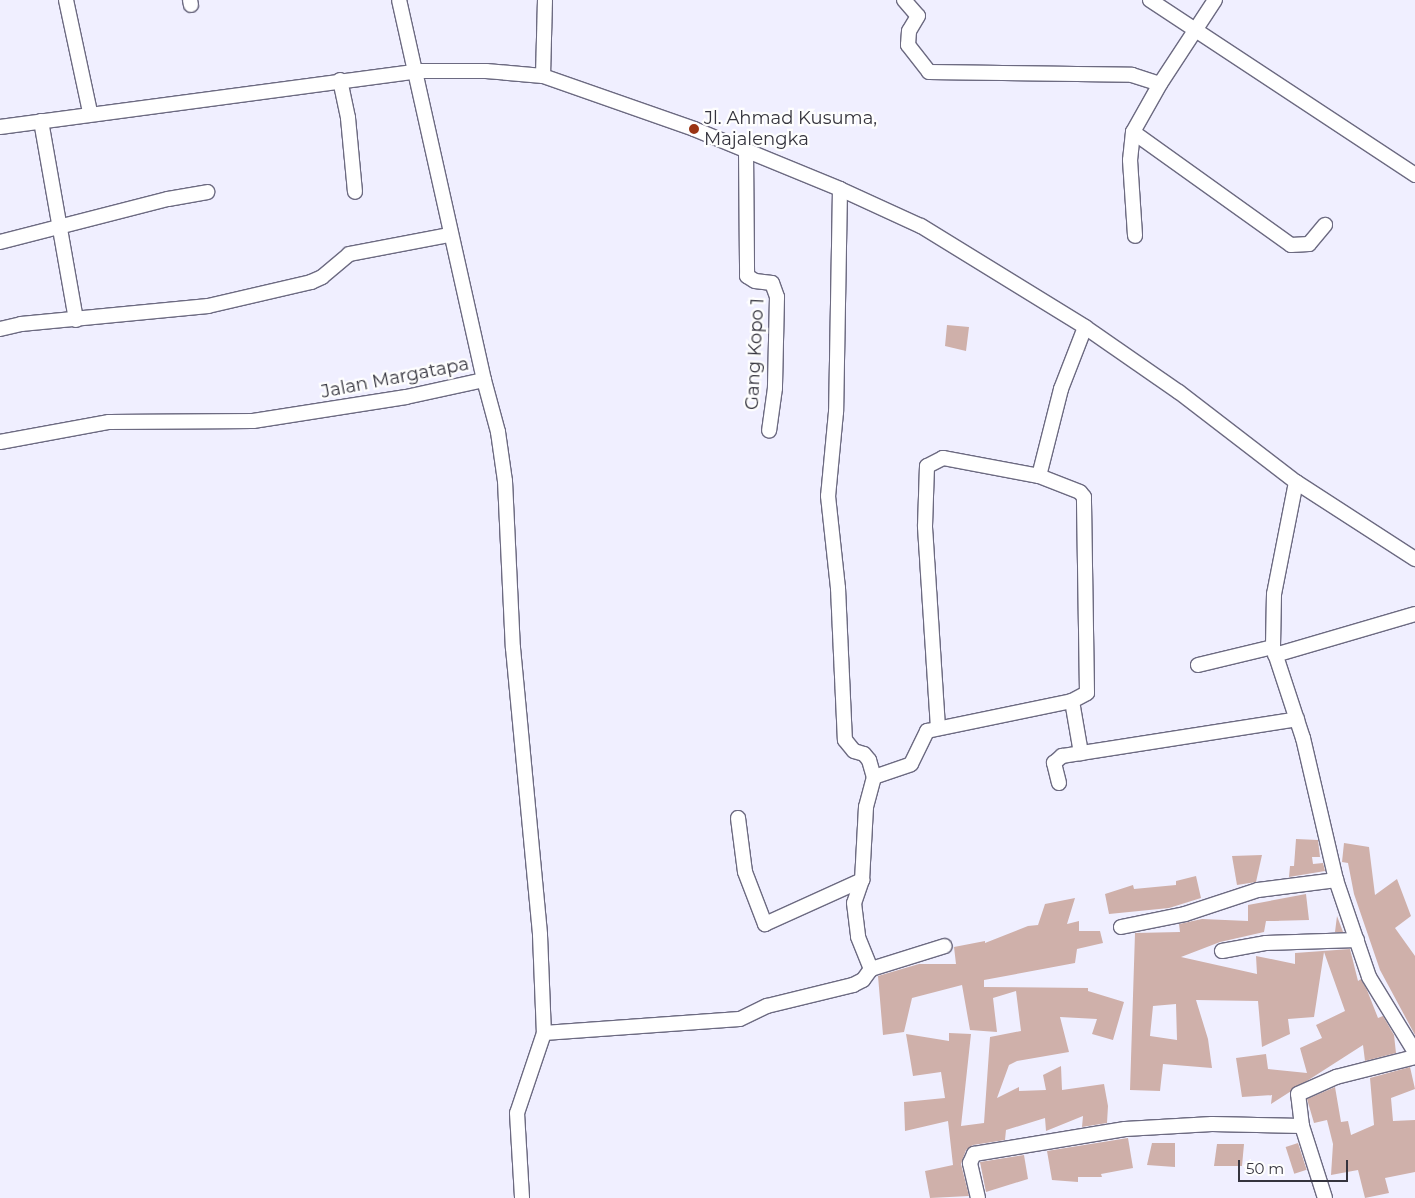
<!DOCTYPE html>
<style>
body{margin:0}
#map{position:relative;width:1415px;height:1198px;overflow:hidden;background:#f0efff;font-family:Montserrat,sans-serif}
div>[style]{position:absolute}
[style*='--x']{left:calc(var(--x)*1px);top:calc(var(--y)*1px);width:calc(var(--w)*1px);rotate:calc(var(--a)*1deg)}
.building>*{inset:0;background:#cfb0aa;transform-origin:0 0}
.roads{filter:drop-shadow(1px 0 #6c6a81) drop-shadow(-1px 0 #6c6a81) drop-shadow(0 1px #6c6a81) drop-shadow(0 -1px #6c6a81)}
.street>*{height:14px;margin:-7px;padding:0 7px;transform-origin:7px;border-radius:7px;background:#fff}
.dots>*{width:14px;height:14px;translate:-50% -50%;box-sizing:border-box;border:2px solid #fefefe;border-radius:50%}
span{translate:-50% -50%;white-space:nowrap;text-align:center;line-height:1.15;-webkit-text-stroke:4.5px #fefefe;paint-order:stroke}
.poi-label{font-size:18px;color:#35343e}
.left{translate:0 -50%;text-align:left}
.street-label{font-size:18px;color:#35343e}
.scale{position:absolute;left:1238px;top:1160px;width:110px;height:22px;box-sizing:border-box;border:2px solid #35343e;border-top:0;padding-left:6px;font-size:15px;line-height:18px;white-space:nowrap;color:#35343e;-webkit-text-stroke:4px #fefefe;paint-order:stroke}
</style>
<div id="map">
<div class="building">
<div style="clip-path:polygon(947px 325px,969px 327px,966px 351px,945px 346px)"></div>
<div style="clip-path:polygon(1296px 839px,1318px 840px,1320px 857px,1312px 857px,1313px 864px,1323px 863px,1325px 871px,1289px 877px,1290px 866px,1294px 866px)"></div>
<div style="clip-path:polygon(1344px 843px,1369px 847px,1375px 895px,1397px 879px,1411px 916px,1395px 928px,1415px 956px,1415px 1035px,1380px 970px,1354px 894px,1348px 863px,1342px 862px)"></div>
<div style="clip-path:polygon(1262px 855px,1256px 882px,1237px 885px,1232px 856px)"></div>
<div style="clip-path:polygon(1196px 876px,1201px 898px,1169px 908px,1109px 914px,1105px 894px,1133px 885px,1134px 889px,1176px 885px,1176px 881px)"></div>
<div style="clip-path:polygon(evenodd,1306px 894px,1309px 920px,1266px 921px,1264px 932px,1220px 942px,1181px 957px,1257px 974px,1256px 956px,1295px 964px,1295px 953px,1350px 949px,1358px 981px,1361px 979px,1367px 990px,1378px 1018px,1383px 1016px,1394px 1035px,1396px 1053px,1365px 1061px,1363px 1045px,1271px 1104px,1272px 1095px,1242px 1097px,1236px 1058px,1266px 1054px,1268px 1069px,1307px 1073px,1300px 1048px,1322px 1038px,1316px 1025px,1345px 1011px,1324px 952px,1314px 1017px,1288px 1019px,1290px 1034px,1262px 1047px,1258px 1001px,1196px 1000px,1208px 1039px,1212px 1068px,1163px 1064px,1160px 1091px,1130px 1090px,1135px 933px,1180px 932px,1179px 924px,1202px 919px,1248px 921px,1248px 905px,1306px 894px,1176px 1004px,1177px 1040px,1150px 1036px,1153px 1006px,1176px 1004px)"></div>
<div style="clip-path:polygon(1075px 898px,1067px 924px,1079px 921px,1079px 931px,1100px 931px,1103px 943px,1077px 949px,1075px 963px,984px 980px,984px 987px,1088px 988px,1088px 991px,1124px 1002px,1113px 1040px,1092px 1034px,1097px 1019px,1060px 1017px,1069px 1052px,1017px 1061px,1009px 1065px,997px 1098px,1019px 1087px,1019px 1091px,1046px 1090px,1043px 1075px,1061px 1066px,1062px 1090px,1104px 1084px,1108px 1106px,1107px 1123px,1082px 1127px,1083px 1116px,1046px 1131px,1045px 1118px,1006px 1130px,1005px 1140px,973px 1145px,966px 1150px,961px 1164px,969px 1196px,930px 1198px,925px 1171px,953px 1165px,948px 1121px,905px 1131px,904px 1102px,945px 1098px,941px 1072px,913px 1076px,906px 1034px,949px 1041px,949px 1033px,971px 1034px,961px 1126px,984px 1123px,990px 1037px,1021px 1031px,1016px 991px,993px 998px,997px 1032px,970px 1030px,962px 985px,912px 998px,904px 1032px,883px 1035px,878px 976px,919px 964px,956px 964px,954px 947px,985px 941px,985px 943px,1028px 926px,1038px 925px,1045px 904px)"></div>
<div style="clip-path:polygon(1337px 916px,1343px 932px,1335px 932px)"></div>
<div style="clip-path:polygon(1410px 1067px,1415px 1089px,1391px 1098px,1393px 1121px,1415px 1120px,1415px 1172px,1385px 1178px,1389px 1193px,1365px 1198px,1358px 1170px,1331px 1175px,1333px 1144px,1327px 1120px,1314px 1123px,1307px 1099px,1335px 1087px,1341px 1122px,1348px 1121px,1351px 1135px,1374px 1125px,1370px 1078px)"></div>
<div style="clip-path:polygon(1128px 1138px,1133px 1168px,1101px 1174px,1102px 1177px,1078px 1177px,1078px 1182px,1052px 1180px,1047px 1151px)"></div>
<div style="clip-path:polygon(1152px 1143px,1175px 1143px,1175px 1167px,1147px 1165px)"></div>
<div style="left:1298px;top:1143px;width:28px;height:13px;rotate:72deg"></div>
<div style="clip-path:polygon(1217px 1144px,1244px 1144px,1242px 1166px,1214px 1166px)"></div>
<div style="clip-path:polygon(1024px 1155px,1028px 1179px,986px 1192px,980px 1162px)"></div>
</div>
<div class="roads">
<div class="street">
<div style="--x:66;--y:0;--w:115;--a:77.9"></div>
<div style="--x:190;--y:0;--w:5;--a:79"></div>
<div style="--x:904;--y:0;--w:21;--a:49"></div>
<div style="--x:918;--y:16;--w:17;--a:121"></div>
<div style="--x:909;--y:31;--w:14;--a:94"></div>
<div style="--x:908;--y:45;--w:34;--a:52"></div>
<div style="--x:929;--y:72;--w:203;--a:0.8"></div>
<div style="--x:1132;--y:75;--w:29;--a:18"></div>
<div style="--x:1150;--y:0;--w:318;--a:33.4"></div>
<div style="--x:1215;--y:0;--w:100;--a:123.2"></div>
<div style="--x:1160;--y:84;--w:55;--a:119.4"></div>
<div style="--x:1133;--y:132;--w:194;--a:35.6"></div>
<div style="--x:1291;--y:245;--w:18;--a:-3"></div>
<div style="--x:1309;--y:244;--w:25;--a:-50"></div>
<div style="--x:543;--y:76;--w:76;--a:-88.5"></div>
<div style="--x:340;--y:80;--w:39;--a:78"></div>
<div style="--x:348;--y:118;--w:74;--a:84.6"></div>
<div style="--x:41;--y:121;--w:202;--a:80"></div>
<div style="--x:0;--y:127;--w:421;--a:-7.6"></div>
<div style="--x:417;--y:71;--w:69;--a:0"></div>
<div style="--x:486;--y:71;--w:57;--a:5"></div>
<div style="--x:543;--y:76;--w:160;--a:19.3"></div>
<div style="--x:694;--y:129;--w:158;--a:22.3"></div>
<div style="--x:840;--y:189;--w:89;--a:24.6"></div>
<div style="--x:921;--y:226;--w:193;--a:31.6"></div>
<div style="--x:1085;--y:327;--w:114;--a:34.7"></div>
<div style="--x:1179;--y:392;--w:148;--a:37.6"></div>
<div style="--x:1296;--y:482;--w:142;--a:32.9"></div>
<div style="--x:1133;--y:132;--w:28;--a:96"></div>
<div style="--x:1130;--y:160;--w:76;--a:86.2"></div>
<div style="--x:746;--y:150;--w:126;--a:89.5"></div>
<div style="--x:747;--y:276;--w:9;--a:32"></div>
<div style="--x:755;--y:281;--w:17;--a:7"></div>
<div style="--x:772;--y:283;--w:15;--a:70"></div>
<div style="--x:777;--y:297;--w:91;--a:91.3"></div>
<div style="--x:775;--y:388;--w:43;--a:97.9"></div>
<div style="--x:840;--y:189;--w:223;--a:91"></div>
<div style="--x:836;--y:412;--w:84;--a:95.4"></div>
<div style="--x:828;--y:496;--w:93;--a:83.8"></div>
<div style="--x:838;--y:588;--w:152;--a:87.4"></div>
<div style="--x:845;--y:740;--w:14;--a:51"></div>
<div style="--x:854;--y:751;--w:10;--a:17"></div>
<div style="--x:864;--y:754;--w:8;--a:50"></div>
<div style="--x:869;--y:760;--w:18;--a:74"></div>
<div style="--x:874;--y:777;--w:31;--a:105"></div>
<div style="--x:866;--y:807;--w:73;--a:93.1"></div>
<div style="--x:862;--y:880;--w:24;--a:109"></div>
<div style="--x:854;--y:903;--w:34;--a:83"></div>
<div style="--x:858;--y:937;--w:35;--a:68"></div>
<div style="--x:0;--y:242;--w:173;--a:-14.4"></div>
<div style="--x:168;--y:199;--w:40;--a:-10"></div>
<div style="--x:0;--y:329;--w:22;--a:-13"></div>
<div style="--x:21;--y:324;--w:188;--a:-5.5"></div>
<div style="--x:208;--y:306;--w:106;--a:-13.1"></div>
<div style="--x:311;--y:282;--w:12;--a:-24"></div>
<div style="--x:322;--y:277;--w:35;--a:-40"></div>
<div style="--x:349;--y:254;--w:102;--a:-10.8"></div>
<div style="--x:484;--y:380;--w:54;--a:74.9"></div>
<div style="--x:498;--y:432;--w:49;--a:81.9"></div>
<div style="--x:505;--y:481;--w:167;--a:87.3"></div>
<div style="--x:513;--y:648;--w:288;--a:84.6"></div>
<div style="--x:540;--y:935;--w:98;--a:87.7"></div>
<div style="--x:544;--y:1033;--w:84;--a:108.6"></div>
<div style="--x:517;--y:1113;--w:85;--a:86.6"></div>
<div style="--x:0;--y:442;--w:111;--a:-10.4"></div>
<div style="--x:109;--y:422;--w:144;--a:-0.4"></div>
<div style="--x:253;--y:421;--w:155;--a:-8.9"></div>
<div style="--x:406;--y:397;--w:80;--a:-12.3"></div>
<div style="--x:484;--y:380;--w:389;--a:-102.6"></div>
<div style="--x:1039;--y:476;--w:90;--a:-75.8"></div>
<div style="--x:1061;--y:389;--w:66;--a:-68.8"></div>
<div style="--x:1296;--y:482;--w:114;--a:101.1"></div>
<div style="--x:1274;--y:594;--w:53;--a:91.1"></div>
<div style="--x:1273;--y:647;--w:96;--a:71.8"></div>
<div style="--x:1303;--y:738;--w:146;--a:76.9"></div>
<div style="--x:1336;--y:880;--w:102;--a:71.2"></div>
<div style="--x:1369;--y:977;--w:88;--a:58.5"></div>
<div style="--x:1275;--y:655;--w:146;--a:-16.3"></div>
<div style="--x:1198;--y:665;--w:77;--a:-13.5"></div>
<div style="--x:1072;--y:701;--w:53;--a:80.2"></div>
<div style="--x:874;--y:777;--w:39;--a:-19"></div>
<div style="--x:911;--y:764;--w:37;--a:-64"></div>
<div style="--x:927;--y:731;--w:148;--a:-11.7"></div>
<div style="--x:1072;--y:701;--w:17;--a:-28"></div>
<div style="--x:1087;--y:693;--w:196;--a:-90.9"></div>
<div style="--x:1084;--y:497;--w:6;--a:-129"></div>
<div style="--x:1080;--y:492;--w:44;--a:-158.7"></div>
<div style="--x:1039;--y:476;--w:98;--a:-169.4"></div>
<div style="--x:943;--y:458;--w:18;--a:153"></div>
<div style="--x:927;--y:466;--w:61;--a:91.9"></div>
<div style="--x:925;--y:527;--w:201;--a:86.3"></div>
<div style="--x:1059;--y:783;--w:21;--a:-104"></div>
<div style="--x:1054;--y:763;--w:11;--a:-41"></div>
<div style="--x:1062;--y:756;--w:238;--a:-8.9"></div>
<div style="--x:738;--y:818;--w:54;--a:82.6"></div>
<div style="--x:745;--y:872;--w:56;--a:69"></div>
<div style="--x:765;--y:924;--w:107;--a:-24.4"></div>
<div style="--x:1121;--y:927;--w:65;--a:-11.5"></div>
<div style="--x:1185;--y:914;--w:77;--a:-18.2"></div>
<div style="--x:1258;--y:890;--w:79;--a:-7.3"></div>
<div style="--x:1222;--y:951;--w:45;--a:-10.3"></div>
<div style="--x:1266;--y:943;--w:91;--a:-1.9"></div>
<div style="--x:544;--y:1033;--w:196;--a:-4.1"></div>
<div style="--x:740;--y:1019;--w:30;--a:-26"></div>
<div style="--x:767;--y:1006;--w:89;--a:-13.7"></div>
<div style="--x:853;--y:985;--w:11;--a:-27"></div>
<div style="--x:863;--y:980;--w:14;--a:-54"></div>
<div style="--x:871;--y:969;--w:77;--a:-17.3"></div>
<div style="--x:978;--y:1198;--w:36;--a:-103"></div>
<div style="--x:970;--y:1163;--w:10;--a:-66"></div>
<div style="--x:974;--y:1154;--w:153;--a:-9.4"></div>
<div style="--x:1125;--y:1129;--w:87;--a:-3.3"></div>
<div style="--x:1212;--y:1124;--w:90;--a:1.3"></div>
<div style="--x:1325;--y:1198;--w:76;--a:-107.7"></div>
<div style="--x:1302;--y:1126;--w:32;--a:-97"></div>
<div style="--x:1298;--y:1094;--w:42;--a:-24.1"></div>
<div style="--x:1336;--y:1077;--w:81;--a:-14.2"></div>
</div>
</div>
<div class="dots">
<div style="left:694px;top:129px;background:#9a3313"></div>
</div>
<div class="poi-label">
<span class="left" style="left:704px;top:129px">Jl. Ahmad Kusuma,<br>Majalengka</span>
</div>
<div class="street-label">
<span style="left:755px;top:354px;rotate:-87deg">Gang Kopo 1</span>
<span style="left:395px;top:378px;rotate:-11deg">Jalan Margatapa</span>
</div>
<div class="scale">50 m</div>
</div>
